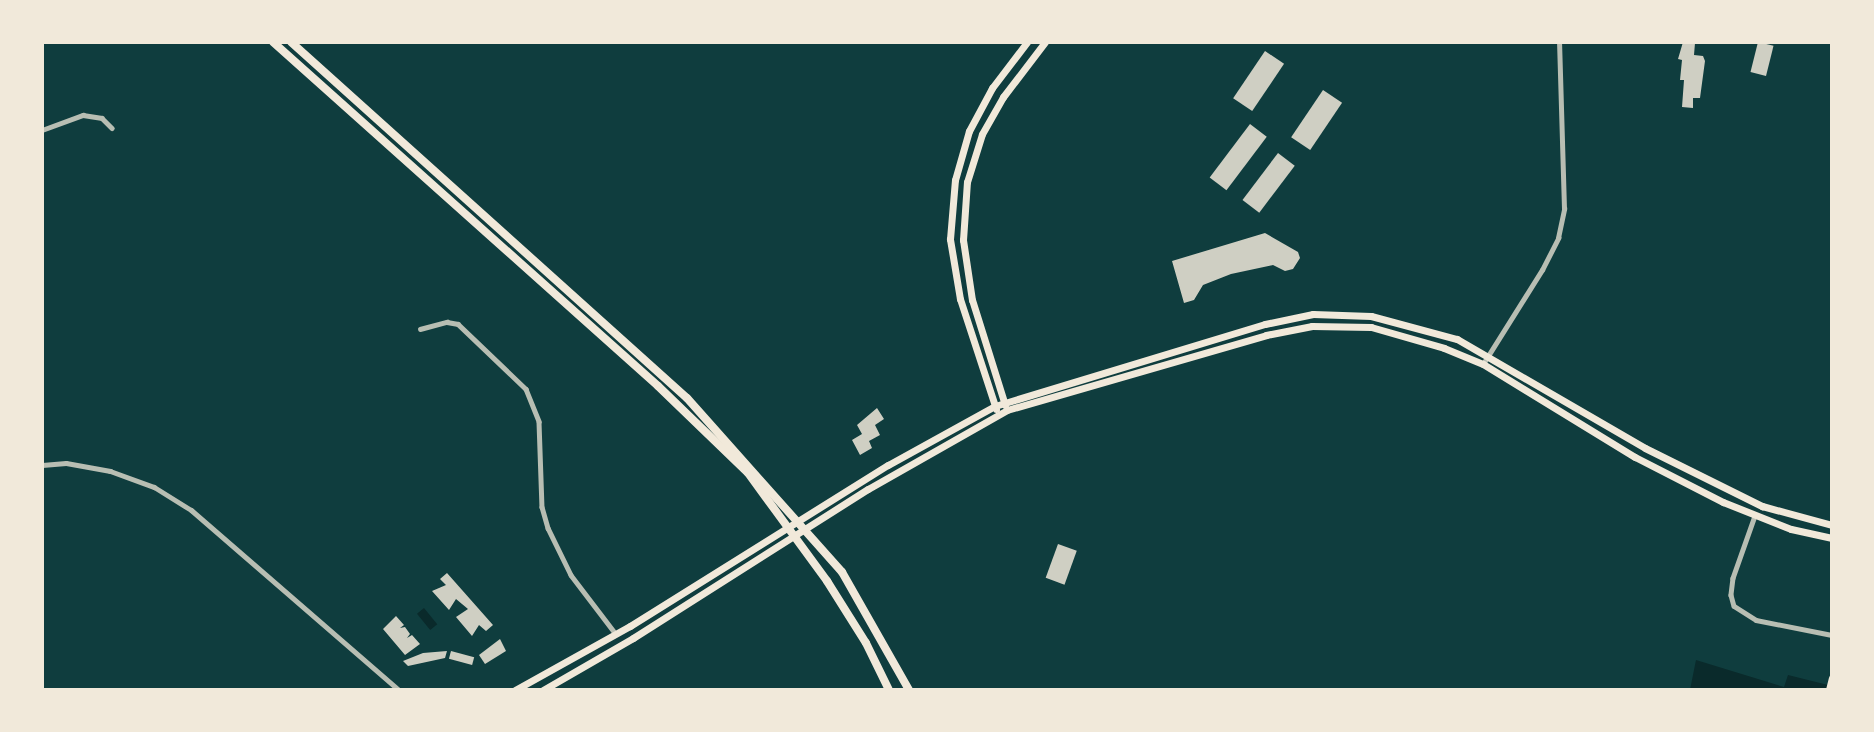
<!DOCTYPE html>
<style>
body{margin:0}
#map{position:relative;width:1874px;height:732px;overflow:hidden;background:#0f3d3e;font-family:Manrope,sans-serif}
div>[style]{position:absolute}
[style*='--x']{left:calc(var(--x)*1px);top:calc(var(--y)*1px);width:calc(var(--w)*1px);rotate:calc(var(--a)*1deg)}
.water>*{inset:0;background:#0a2a2b;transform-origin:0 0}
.building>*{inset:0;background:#cfcfc3;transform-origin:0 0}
.minor>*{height:4.5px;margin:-2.25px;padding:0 2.25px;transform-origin:2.25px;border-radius:2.25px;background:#b8beb3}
.tertiary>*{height:5px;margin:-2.5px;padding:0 2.5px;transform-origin:2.5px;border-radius:2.5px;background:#b8beb3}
.secondary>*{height:6px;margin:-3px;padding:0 3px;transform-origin:3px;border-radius:3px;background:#f1e9da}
.primary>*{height:7px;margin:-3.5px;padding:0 3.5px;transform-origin:3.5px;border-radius:3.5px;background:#f1e9da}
.motorway>*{height:8px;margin:-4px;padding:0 4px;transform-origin:4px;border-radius:4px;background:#f1e9da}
span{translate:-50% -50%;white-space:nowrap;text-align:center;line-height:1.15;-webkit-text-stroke:6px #f1e9da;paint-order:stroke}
.frame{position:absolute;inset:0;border:44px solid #f1e9da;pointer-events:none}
</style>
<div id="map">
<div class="water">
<div style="left:424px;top:608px;width:21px;height:9px;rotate:51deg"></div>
<div style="clip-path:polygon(1696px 660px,1784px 687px,1788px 675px,1832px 686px,1832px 690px,1690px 690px)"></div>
</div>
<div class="building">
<div style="clip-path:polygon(1683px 42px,1695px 43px,1694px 55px,1703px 56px,1705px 61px,1700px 98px,1693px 98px,1693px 108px,1682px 107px,1684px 80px,1680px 80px,1682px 60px,1678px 59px)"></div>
<div style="left:1758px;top:42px;width:16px;height:31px;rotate:14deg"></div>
<div style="left:1265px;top:51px;width:23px;height:57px;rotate:34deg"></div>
<div style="left:1323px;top:90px;width:23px;height:57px;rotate:34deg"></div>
<div style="left:1250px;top:124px;width:21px;height:67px;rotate:37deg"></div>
<div style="left:1278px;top:153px;width:21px;height:59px;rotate:37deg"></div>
<div style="clip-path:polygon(1265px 233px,1298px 252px,1300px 258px,1293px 269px,1285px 271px,1273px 265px,1231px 274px,1203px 285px,1194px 300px,1184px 303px,1172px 261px)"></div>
<div style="clip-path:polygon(877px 408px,884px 419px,875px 425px,880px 435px,869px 441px,872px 448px,860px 455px,852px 440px,862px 434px,857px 425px)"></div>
<div style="left:1058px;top:544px;width:20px;height:36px;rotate:20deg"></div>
<div style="clip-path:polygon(447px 573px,493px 625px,486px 631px,479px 625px,472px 636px,456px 617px,468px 609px,456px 599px,449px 610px,432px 591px,446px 585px,440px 579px)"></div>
<div style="clip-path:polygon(396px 616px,404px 625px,400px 628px,405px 627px,410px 634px,407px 638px,412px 635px,420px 644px,405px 655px,383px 629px)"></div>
<div style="clip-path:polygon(500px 639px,506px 651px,485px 664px,479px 655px)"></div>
<div style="clip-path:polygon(447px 651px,445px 658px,408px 666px,403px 661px,423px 653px)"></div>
<div style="left:451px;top:651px;width:24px;height:8px;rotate:15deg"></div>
</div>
<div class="minor">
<div style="--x:42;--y:130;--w:44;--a:-20.1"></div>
<div style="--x:83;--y:115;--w:19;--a:9"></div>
<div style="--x:102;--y:118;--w:14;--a:45"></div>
<div style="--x:420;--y:329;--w:28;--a:-15"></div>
<div style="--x:447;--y:322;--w:11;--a:10"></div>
<div style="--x:458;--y:324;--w:94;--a:43.7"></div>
<div style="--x:526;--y:389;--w:35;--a:68"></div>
<div style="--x:539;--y:422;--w:85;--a:88"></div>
<div style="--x:542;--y:507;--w:22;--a:74"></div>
<div style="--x:548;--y:528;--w:52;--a:63.9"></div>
<div style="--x:571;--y:575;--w:74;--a:52.7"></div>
<div style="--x:1483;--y:364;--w:111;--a:-57.9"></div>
<div style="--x:1542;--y:270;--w:36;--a:-63"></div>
<div style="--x:1558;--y:238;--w:30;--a:-78"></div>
<div style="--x:1564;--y:209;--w:167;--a:-91.7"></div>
<div style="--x:1755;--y:516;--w:66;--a:109.5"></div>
<div style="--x:1733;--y:578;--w:17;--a:97"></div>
<div style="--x:1731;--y:595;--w:11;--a:75"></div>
<div style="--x:1734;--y:606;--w:26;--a:32"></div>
<div style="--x:1756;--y:620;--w:77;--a:11.2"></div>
</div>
<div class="tertiary">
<div style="--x:42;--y:465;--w:24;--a:-5"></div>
<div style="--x:66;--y:463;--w:45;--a:10.3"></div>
<div style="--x:110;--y:471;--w:47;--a:20"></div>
<div style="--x:154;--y:487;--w:44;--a:31.9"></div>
<div style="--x:191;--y:510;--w:275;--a:40.9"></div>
</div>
<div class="secondary">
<div style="--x:1829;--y:690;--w:12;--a:-76"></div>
</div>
<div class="primary">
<div style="--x:1005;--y:405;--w:110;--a:-107.4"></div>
<div style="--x:972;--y:300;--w:61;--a:-98.5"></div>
<div style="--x:963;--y:240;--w:58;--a:-86.1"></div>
<div style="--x:967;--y:182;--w:50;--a:-72.6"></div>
<div style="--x:982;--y:134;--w:43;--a:-60.4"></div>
<div style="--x:1003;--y:97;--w:69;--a:-52.6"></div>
<div style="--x:996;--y:409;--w:116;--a:-108.1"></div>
<div style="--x:960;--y:299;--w:61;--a:-99.5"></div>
<div style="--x:950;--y:239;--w:59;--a:-85.2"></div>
<div style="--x:955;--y:180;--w:51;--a:-74.1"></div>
<div style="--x:969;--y:131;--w:49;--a:-61.9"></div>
<div style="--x:992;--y:88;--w:58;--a:-52.7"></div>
<div style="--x:515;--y:690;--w:132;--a:-29.1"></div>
<div style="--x:630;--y:626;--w:304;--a:-32"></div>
<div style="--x:888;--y:465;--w:122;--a:-28.9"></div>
<div style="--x:995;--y:406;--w:282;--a:-16.9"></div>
<div style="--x:1265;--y:324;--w:49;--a:-11.8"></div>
<div style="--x:1313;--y:314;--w:58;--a:2"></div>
<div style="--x:1371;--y:316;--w:89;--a:15"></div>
<div style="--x:1457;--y:339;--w:217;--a:30.1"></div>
<div style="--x:1645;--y:448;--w:131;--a:26.4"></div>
<div style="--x:1762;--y:506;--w:73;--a:15.2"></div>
<div style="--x:543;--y:690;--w:104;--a:-30"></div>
<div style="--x:633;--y:638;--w:278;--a:-32.4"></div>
<div style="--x:868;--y:489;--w:160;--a:-29.6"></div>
<div style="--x:1007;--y:410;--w:270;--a:-16.1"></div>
<div style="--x:1266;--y:335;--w:47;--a:-11.1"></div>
<div style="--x:1312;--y:326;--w:59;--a:1"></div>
<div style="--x:1371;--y:327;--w:76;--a:16"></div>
<div style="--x:1444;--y:348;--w:42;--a:22.3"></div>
<div style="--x:1483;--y:364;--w:178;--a:31.5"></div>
<div style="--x:1635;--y:457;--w:99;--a:27.1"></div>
<div style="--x:1723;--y:502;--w:73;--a:21.7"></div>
<div style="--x:1791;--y:529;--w:42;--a:12.4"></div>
</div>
<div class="motorway">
<div style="--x:273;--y:42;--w:516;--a:41.78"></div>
<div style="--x:658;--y:386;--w:125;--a:44"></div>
<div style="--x:748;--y:473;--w:134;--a:53.8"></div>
<div style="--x:827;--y:581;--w:73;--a:57.8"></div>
<div style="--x:866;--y:643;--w:52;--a:63.9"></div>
<div style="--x:291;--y:42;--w:532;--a:41.96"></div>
<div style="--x:687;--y:398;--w:233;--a:48.3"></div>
<div style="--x:842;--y:572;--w:136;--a:60.4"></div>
</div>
<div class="frame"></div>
</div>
